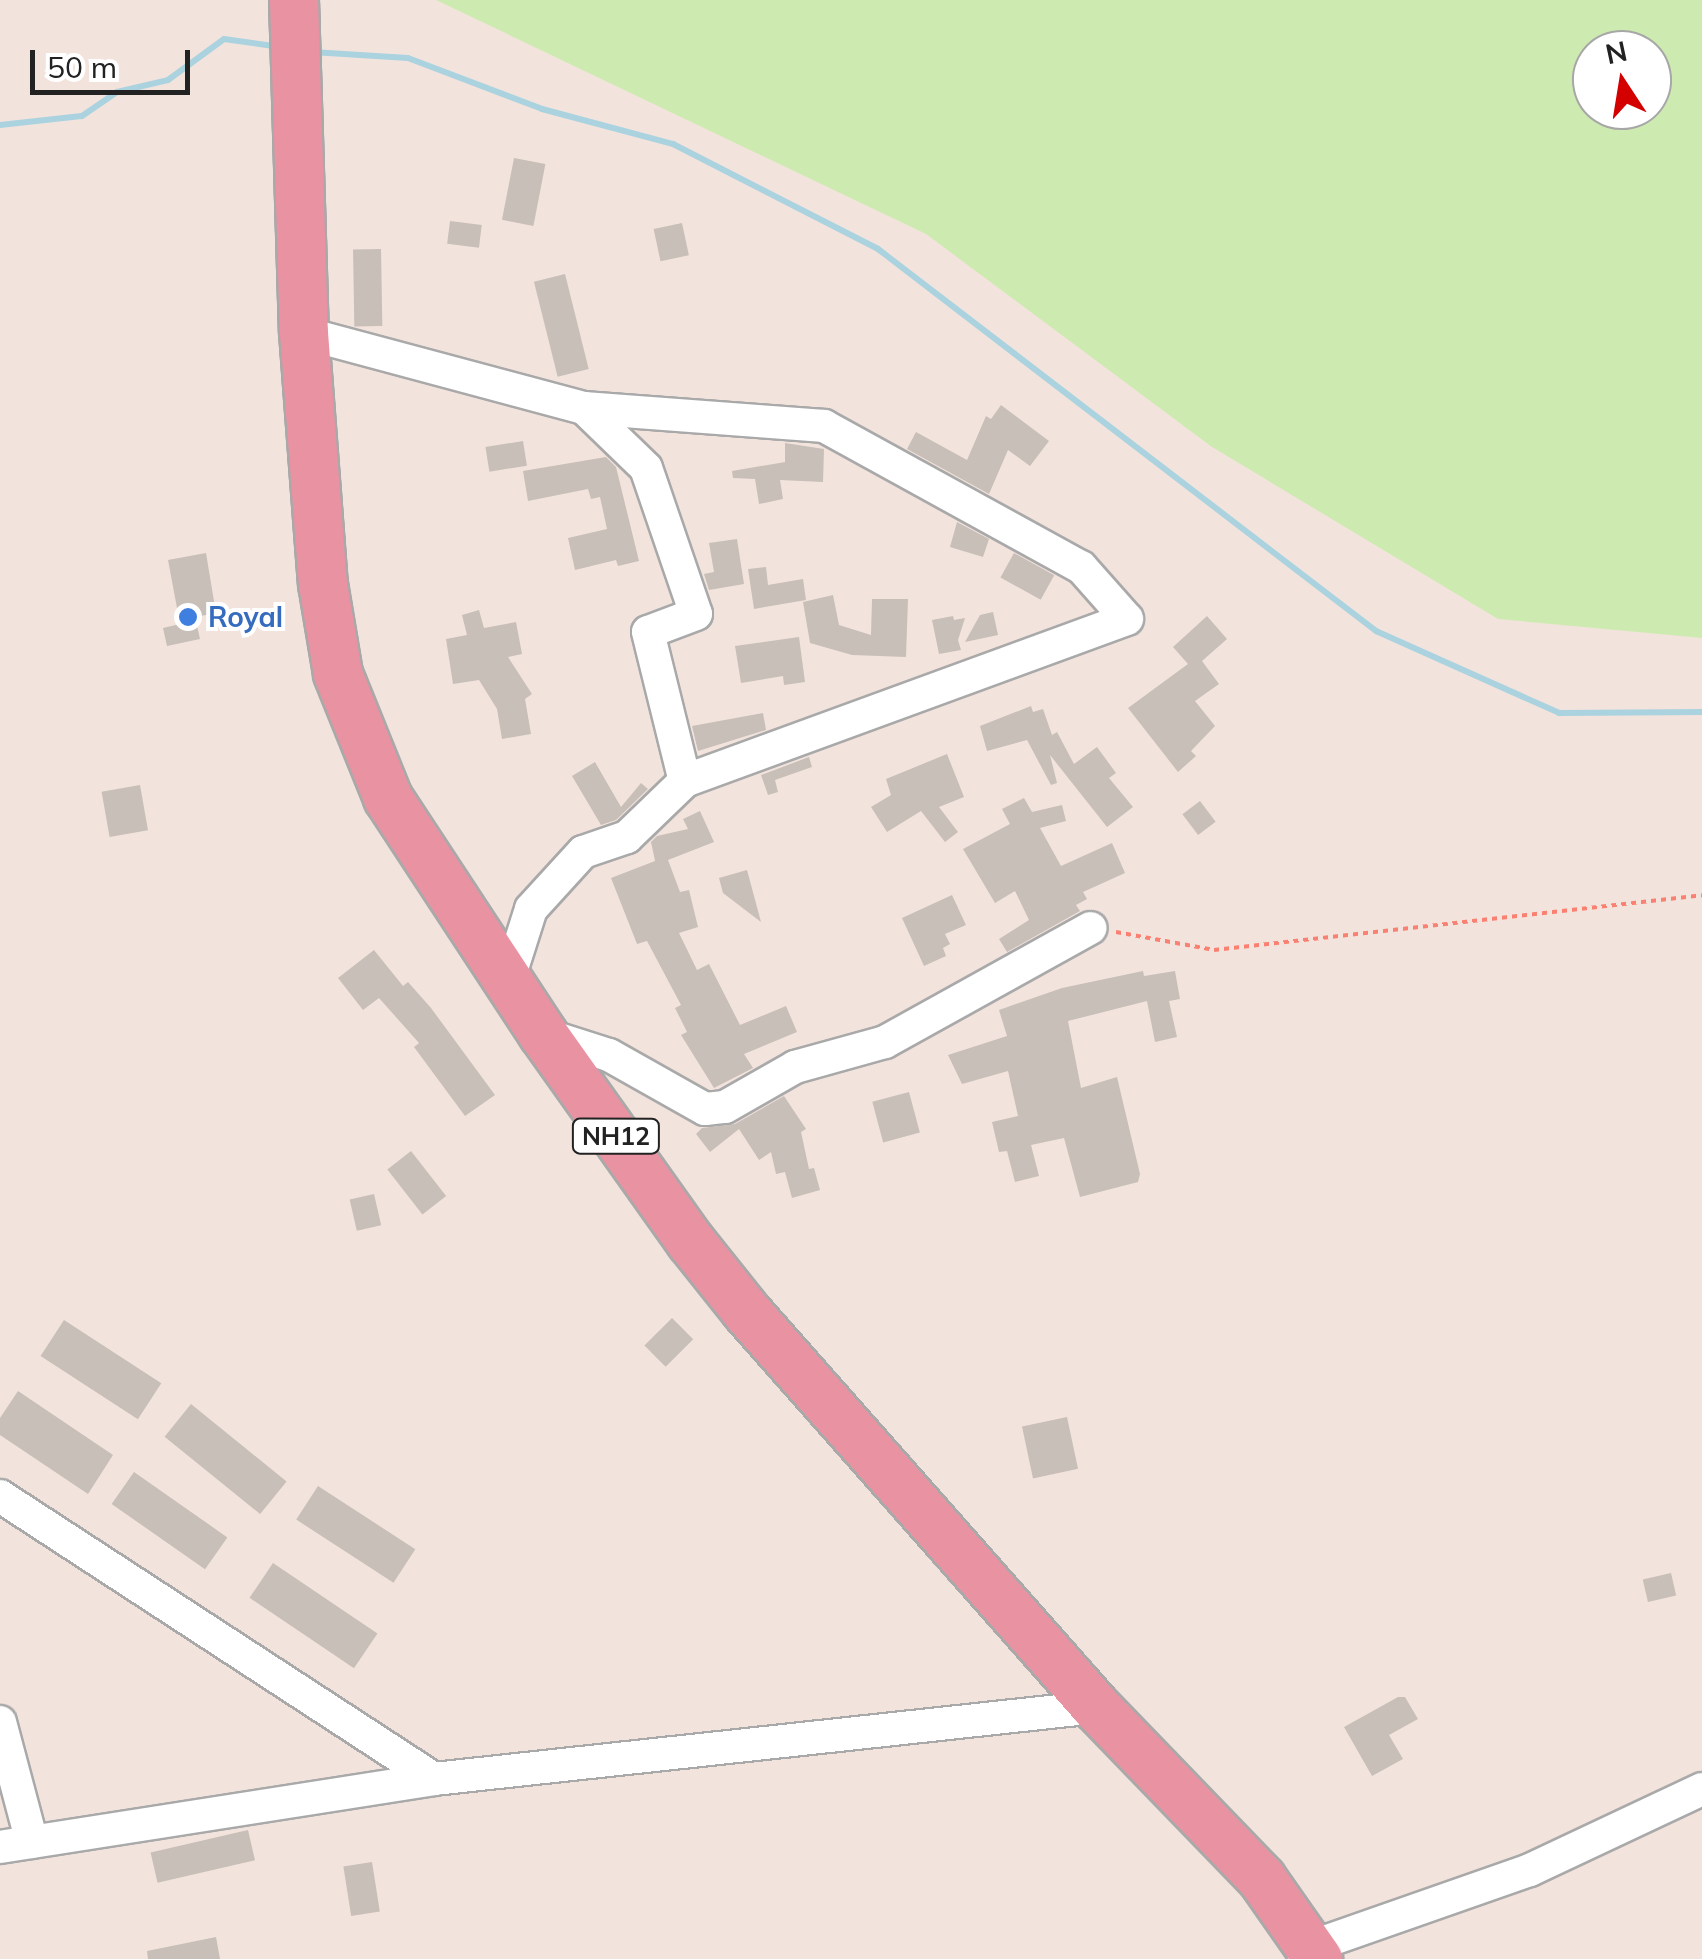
<!DOCTYPE html>
<style>
body{margin:0}
#map{position:relative;width:1702px;height:1959px;overflow:hidden;background:#f2efe9;font-family:Mulish,sans-serif}
div>[style]{position:absolute}
[style*='--x']{left:calc(var(--x)*1px);top:calc(var(--y)*1px);width:calc(var(--w)*1px);rotate:calc(var(--a)*1deg)}
.military>*{inset:0;background:#f3e3dd}
.grass>*{inset:0;background:#cdebb0}
.stream>*{height:6px;margin:-3px;padding:0 3px;transform-origin:3px;border-radius:3px;background:#aad3df}
.building>*{inset:0;background:#c7bfb8;transform-origin:0 0}
.path>*{height:4px;margin-top:-2px;transform-origin:0;background:repeating-linear-gradient(90deg,#fa8072 0 5px,transparent 0 10px)}
.roads{filter:drop-shadow(2px 0 #a9a9a9) drop-shadow(-2px 0 #a9a9a9) drop-shadow(0 2px #a9a9a9) drop-shadow(0 -2px #a9a9a9)}
.minor>*{height:32px;margin:-16px;padding:0 16px;transform-origin:16px;border-radius:16px;background:#fff}
.highway>*{height:48px;margin:-24px;padding:0 24px;transform-origin:24px;border-radius:24px;background:#e892a2}
.dots>*{width:28px;height:28px;translate:-50% -50%;box-sizing:border-box;border:5px solid #fff;border-radius:50%}
span{translate:-50% -50%;white-space:nowrap;text-align:center;line-height:1.15;-webkit-text-stroke:8px #fff;paint-order:stroke}
.shield-label span{padding:2px 8px;background:#fff;border:2px solid;border-radius:8px;-webkit-text-stroke-width:0}
.shield-label{font-size:25px;color:#222;font-weight:700}
.shop-label{font-size:28px;color:#366cbe;font-weight:700}
.left{translate:0 -50%;text-align:left}
.north{position:absolute;left:1572px;top:30px;width:100px;height:100px;box-sizing:border-box;background:#fff;border:2px solid #a7a7a7;border-radius:50%;rotate:348deg;font-size:28px;font-weight:700;line-height:40px;text-align:center;color:#222}
.north::after{content:'';display:block;margin:auto;width:35px;height:45px;background:#d40000;clip-path:polygon(50% 0,100% 100%,50% 72%,0 100%)}
.scale{position:absolute;left:30px;top:50px;width:160px;height:45px;box-sizing:border-box;border:5px solid #222;border-top:0;padding-left:12px;font-size:30px;line-height:35px;white-space:nowrap;color:#222;-webkit-text-stroke:8px #fff;paint-order:stroke}
</style>
<div id="map">
<div class="military">
<div style="clip-path:polygon(evenodd,0 0,1702px 0,1702px 1959px,0 1959px,0 0,1592px 50px,1652px 50px,1652px 110px,1592px 110px,1592px 50px)"></div>
</div>
<div class="grass">
<div style="clip-path:polygon(evenodd,436px 0,1702px 0,1702px 638px,1498px 619px,1212px 447px,926px 234px,436px 0,1592px 50px,1652px 50px,1652px 110px,1592px 110px,1592px 50px)"></div>
</div>
<div class="stream">
<div style="--x:312;--y:52;--w:96;--a:3.6"></div>
<div style="--x:408;--y:58;--w:143;--a:20.8"></div>
<div style="--x:542;--y:109;--w:136;--a:15"></div>
<div style="--x:673;--y:144;--w:230;--a:27.1"></div>
<div style="--x:878;--y:249;--w:628;--a:37.49"></div>
<div style="--x:1376;--y:631;--w:201;--a:24.1"></div>
<div style="--x:1559;--y:713;--w:143;--a:-0.4"></div>
<div style="--x:0;--y:125;--w:82;--a:-6.3"></div>
<div style="--x:82;--y:116;--w:42;--a:-34.4"></div>
<div style="--x:117;--y:92;--w:52;--a:-13.2"></div>
<div style="--x:168;--y:80;--w:69;--a:-36.2"></div>
<div style="--x:224;--y:39;--w:57;--a:8.1"></div>
</div>
<div class="building">
<div style="left:514px;top:158px;width:32px;height:63px;rotate:11deg"></div>
<div style="left:450px;top:221px;width:32px;height:23px;rotate:7deg"></div>
<div style="left:682px;top:223px;width:33px;height:29px;rotate:78deg"></div>
<div style="left:381px;top:249px;width:77px;height:28px;rotate:89deg"></div>
<div style="left:565px;top:274px;width:98px;height:32px;rotate:76deg"></div>
<div style="clip-path:polygon(1001px 405px,1049px 441px,1030px 466px,1008px 450px,989px 494px,907px 449px,916px 432px,967px 460px,986px 416px,991px 419px)"></div>
<div style="left:523px;top:441px;width:25px;height:38px;rotate:81deg"></div>
<div style="clip-path:polygon(785px 443px,824px 449px,823px 482px,780px 480px,783px 499px,759px 504px,755px 479px,733px 478px,732px 471px,785px 462px)"></div>
<div style="clip-path:polygon(606px 457px,616px 467px,639px 561px,618px 566px,616px 560px,575px 570px,568px 538px,607px 529px,600px 497px,591px 499px,588px 489px,528px 501px,523px 471px)"></div>
<div style="clip-path:polygon(957px 522px,989px 539px,983px 557px,950px 547px)"></div>
<div style="clip-path:polygon(737px 539px,744px 584px,709px 590px,704px 574px,714px 572px,709px 543px)"></div>
<div style="clip-path:polygon(206px 553px,216px 613px,195px 617px,200px 639px,167px 646px,163px 628px,180px 624px,168px 560px)"></div>
<div style="left:1014px;top:553px;width:46px;height:28px;rotate:29deg"></div>
<div style="clip-path:polygon(766px 567px,768px 585px,803px 579px,806px 600px,754px 609px,748px 569px)"></div>
<div style="clip-path:polygon(833px 595px,839px 625px,871px 635px,872px 599px,908px 599px,906px 657px,852px 655px,810px 643px,803px 602px)"></div>
<div style="clip-path:polygon(479px 610px,484px 628px,516px 622px,522px 654px,508px 657px,532px 694px,525px 699px,531px 734px,502px 739px,497px 709px,479px 680px,453px 684px,446px 639px,467px 635px,462px 615px)"></div>
<div style="clip-path:polygon(993px 612px,998px 635px,965px 642px,980px 615px)"></div>
<div style="clip-path:polygon(953px 616px,954px 620px,965px 618px,958px 640px,961px 650px,939px 654px,932px 620px)"></div>
<div style="clip-path:polygon(1207px 616px,1227px 639px,1202px 661px,1219px 684px,1195px 701px,1215px 726px,1191px 751px,1196px 756px,1178px 772px,1128px 708px,1188px 664px,1173px 647px)"></div>
<div style="clip-path:polygon(799px 637px,805px 682px,784px 685px,783px 676px,741px 683px,735px 646px)"></div>
<div style="clip-path:polygon(1031px 706px,1033px 712px,1043px 709px,1052px 735px,1057px 732px,1074px 764px,1097px 747px,1116px 773px,1109px 778px,1133px 807px,1107px 827px,1050px 755px,1057px 783px,1051px 785px,1027px 740px,987px 751px,980px 726px)"></div>
<div style="clip-path:polygon(763px 713px,766px 730px,698px 751px,692px 726px)"></div>
<div style="clip-path:polygon(947px 754px,964px 797px,939px 807px,958px 832px,945px 842px,921px 811px,887px 832px,871px 807px,891px 795px,886px 779px)"></div>
<div style="clip-path:polygon(809px 757px,812px 767px,775px 780px,778px 792px,768px 795px,761px 775px)"></div>
<div style="clip-path:polygon(595px 762px,621px 807px,641px 783px,648px 789px,616px 820px,601px 825px,572px 776px)"></div>
<div style="left:140px;top:785px;width:46px;height:39px;rotate:80deg"></div>
<div style="clip-path:polygon(1024px 798px,1032px 812px,1062px 805px,1066px 821px,1040px 828px,1061px 866px,1112px 843px,1125px 873px,1083px 892px,1087px 899px,1076px 905px,1080px 911px,1007px 952px,999px 939px,1029px 920px,1015px 891px,995px 903px,963px 849px,1010px 824px,1002px 809px)"></div>
<div style="left:1200px;top:801px;width:26px;height:22px;rotate:53deg"></div>
<div style="clip-path:polygon(700px 811px,714px 842px,668px 860px,680px 892px,689px 890px,698px 927px,679px 933px,697px 970px,709px 964px,740px 1025px,786px 1006px,797px 1032px,744px 1054px,753px 1068px,714px 1088px,681px 1035px,687px 1032px,675px 1008px,681px 1005px,647px 941px,637px 944px,611px 878px,655px 861px,651px 842px,657px 836px,688px 829px,683px 819px)"></div>
<div style="clip-path:polygon(747px 870px,761px 922px,723px 893px,719px 878px)"></div>
<div style="clip-path:polygon(952px 895px,966px 925px,945px 934px,950px 944px,943px 948px,946px 956px,924px 966px,902px 918px)"></div>
<div style="clip-path:polygon(374px 950px,403px 986px,408px 982px,431px 1008px,495px 1095px,465px 1116px,414px 1047px,419px 1043px,379px 998px,363px 1010px,338px 978px)"></div>
<div style="clip-path:polygon(1143px 971px,1144px 976px,1175px 971px,1180px 999px,1169px 1001px,1177px 1037px,1155px 1042px,1147px 1001px,1068px 1021px,1081px 1088px,1117px 1077px,1140px 1174px,1138px 1182px,1080px 1197px,1064px 1138px,1031px 1145px,1039px 1176px,1015px 1182px,1007px 1151px,999px 1152px,992px 1122px,1018px 1116px,1008px 1071px,962px 1084px,948px 1055px,1007px 1036px,999px 1010px,1062px 988px)"></div>
<div style="left:909px;top:1092px;width:42px;height:38px;rotate:75deg"></div>
<div style="clip-path:polygon(784px 1096px,806px 1129px,801px 1132px,809px 1169px,814px 1168px,820px 1190px,792px 1198px,785px 1172px,776px 1174px,771px 1152px,759px 1160px,739px 1129px,710px 1152px,696px 1134px,702px 1128px,735px 1124px)"></div>
<div style="left:411px;top:1151px;width:57px;height:30px;rotate:52deg"></div>
<div style="left:374px;top:1194px;width:32px;height:25px;rotate:77deg"></div>
<div style="left:672px;top:1318px;width:30px;height:39px;rotate:45deg"></div>
<div style="left:64px;top:1320px;width:116px;height:43px;rotate:33deg"></div>
<div style="clip-path:polygon(18px 1391px,113px 1455px,88px 1494px,0 1435px,0 1418px)"></div>
<div style="left:191px;top:1404px;width:123px;height:42px;rotate:39deg"></div>
<div style="left:1067px;top:1417px;width:53px;height:46px;rotate:78deg"></div>
<div style="left:134px;top:1472px;width:114px;height:39px;rotate:35deg"></div>
<div style="left:318px;top:1486px;width:116px;height:40px;rotate:33deg"></div>
<div style="left:273px;top:1563px;width:126px;height:42px;rotate:34deg"></div>
<div style="left:1671px;top:1573px;width:23px;height:29px;rotate:77deg"></div>
<div style="clip-path:polygon(1398px 1697px,1405px 1697px,1418px 1719px,1389px 1735px,1403px 1759px,1372px 1776px,1344px 1727px)"></div>
<div style="left:248px;top:1830px;width:31px;height:100px;rotate:77deg"></div>
<div style="left:372px;top:1862px;width:50px;height:29px;rotate:81deg"></div>
<div style="clip-path:polygon(216px 1937px,220px 1959px,148px 1959px,147px 1951px)"></div>
</div>
<div class="path">
<div style="--x:1116;--y:932;--w:100;--a:10.4"></div>
<div style="--x:1214;--y:950;--w:491;--a:-6.4"></div>
</div>
<div class="roads">
<div class="minor">
<div style="--x:304;--y:333;--w:290;--a:15"></div>
<div style="--x:584;--y:408;--w:86;--a:44.1"></div>
<div style="--x:646;--y:468;--w:154;--a:71.1"></div>
<div style="--x:696;--y:614;--w:51;--a:159.4"></div>
<div style="--x:648;--y:632;--w:154;--a:76.1"></div>
<div style="--x:685;--y:781;--w:81;--a:136"></div>
<div style="--x:627;--y:837;--w:46;--a:161.2"></div>
<div style="--x:583;--y:852;--w:77;--a:132.4"></div>
<div style="--x:531;--y:909;--w:76;--a:107.7"></div>
<div style="--x:584;--y:408;--w:241;--a:4.3"></div>
<div style="--x:824;--y:426;--w:293;--a:28.8"></div>
<div style="--x:1081;--y:567;--w:69;--a:48.5"></div>
<div style="--x:1127;--y:619;--w:471;--a:159.9"></div>
<div style="--x:543;--y:1034;--w:69;--a:17.7"></div>
<div style="--x:609;--y:1055;--w:110;--a:29.4"></div>
<div style="--x:705;--y:1109;--w:20;--a:-6"></div>
<div style="--x:725;--y:1107;--w:81;--a:-29.7"></div>
<div style="--x:795;--y:1067;--w:93;--a:-15.5"></div>
<div style="--x:885;--y:1042;--w:235;--a:-29"></div>
<div style="--x:0;--y:1496;--w:518;--a:33.11"></div>
<div style="--x:0;--y:1722;--w:124;--a:75.1"></div>
<div style="--x:0;--y:1847;--w:439;--a:-8.9"></div>
<div style="--x:434;--y:1779;--w:666;--a:-6.21"></div>
<div style="--x:1304;--y:1959;--w:13;--a:-63"></div>
<div style="--x:1310;--y:1947;--w:233;--a:-19.3"></div>
<div style="--x:1530;--y:1870;--w:190;--a:-25.2"></div>
</div>
<div class="highway">
<div style="--x:294;--y:0;--w:333;--a:88.3"></div>
<div style="--x:304;--y:333;--w:252;--a:85.7"></div>
<div style="--x:323;--y:584;--w:91;--a:80.5"></div>
<div style="--x:338;--y:674;--w:134;--a:68"></div>
<div style="--x:388;--y:798;--w:282;--a:56.7"></div>
<div style="--x:543;--y:1034;--w:255;--a:54.6"></div>
<div style="--x:691;--y:1242;--w:88;--a:51.4"></div>
<div style="--x:746;--y:1311;--w:529;--a:48.53"></div>
<div style="--x:1096;--y:1707;--w:239;--a:46"></div>
<div style="--x:1262;--y:1879;--w:98;--a:55"></div>
</div>
</div>
<div class="dots">
<div style="left:188px;top:617px;background:#3f7fe0"></div>
</div>
<div class="shield-label">
<span style="left:616px;top:1136px">NH12</span>
</div>
<div class="shop-label">
<span class="left" style="left:208px;top:617px">Royal</span>
</div>
<div class="north">N</div>
<div class="scale">50 m</div>
</div>
